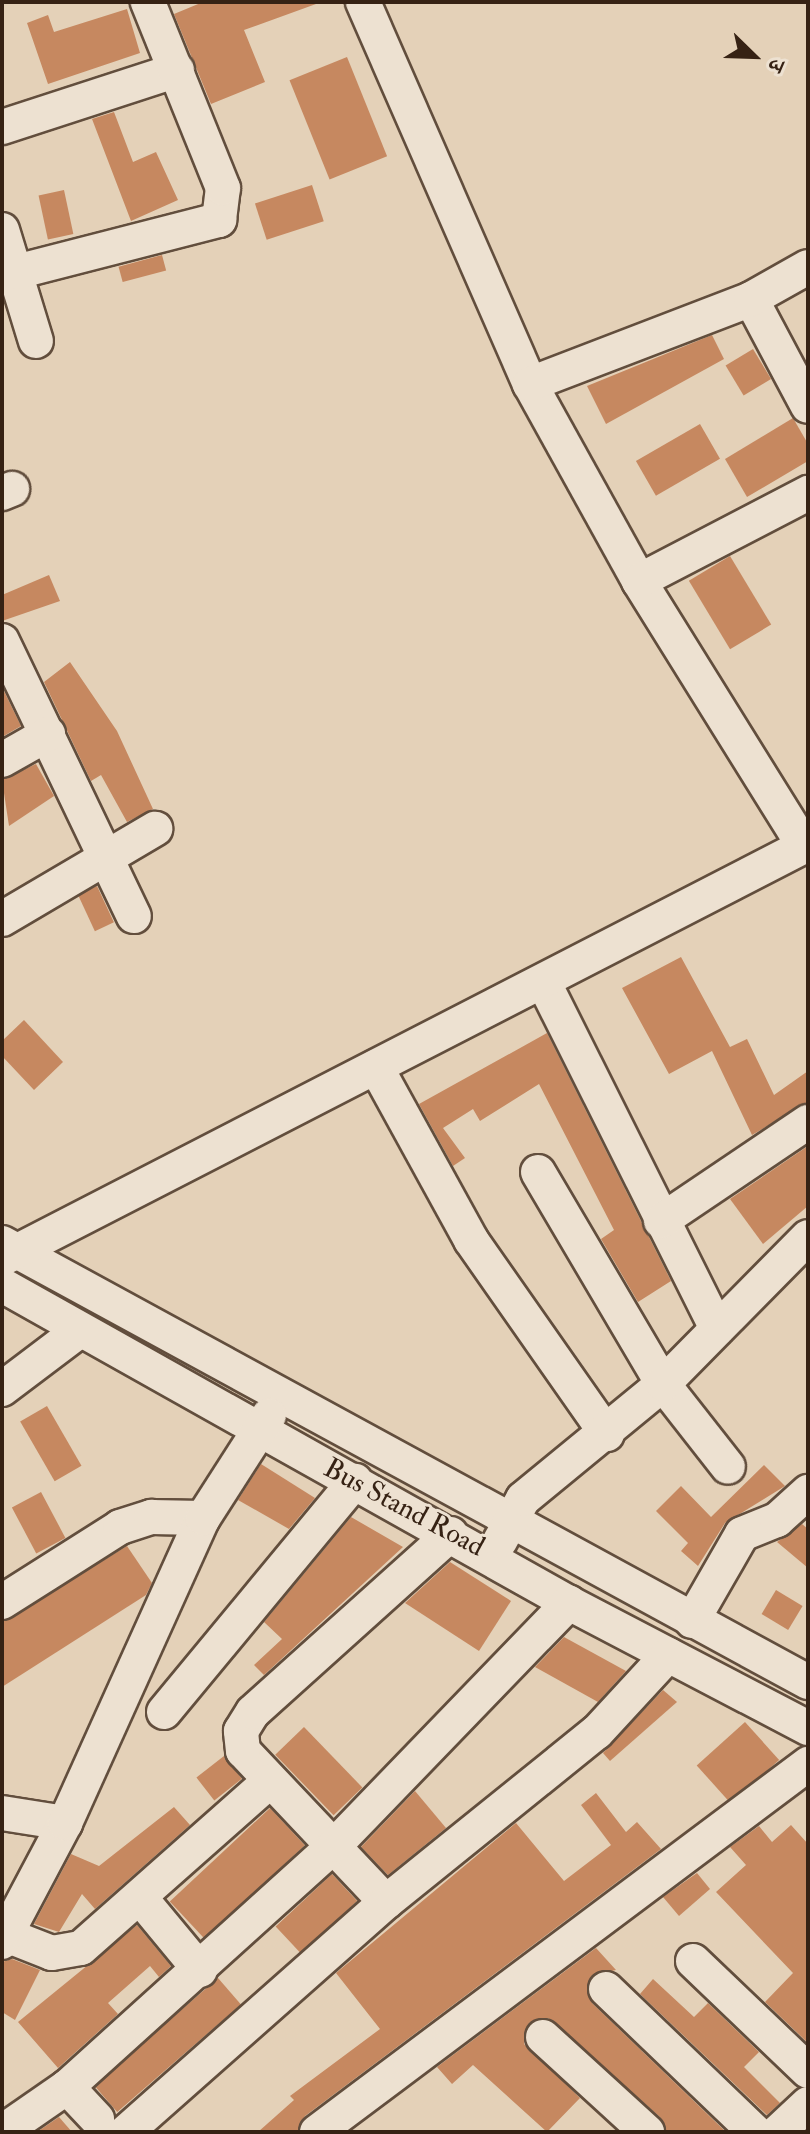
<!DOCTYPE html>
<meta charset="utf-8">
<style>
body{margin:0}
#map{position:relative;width:810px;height:2134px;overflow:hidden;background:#e4d1b8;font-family:"IM FELL Double Pica","Noto Serif Devanagari",serif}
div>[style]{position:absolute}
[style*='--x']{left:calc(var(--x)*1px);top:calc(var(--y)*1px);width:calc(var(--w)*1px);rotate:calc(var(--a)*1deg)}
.building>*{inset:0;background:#c68860;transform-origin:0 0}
.roads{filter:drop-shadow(2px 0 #624e3d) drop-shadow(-2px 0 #624e3d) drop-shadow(0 2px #624e3d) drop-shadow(0 -2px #624e3d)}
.minor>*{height:34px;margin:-17px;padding:0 17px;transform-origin:17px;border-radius:17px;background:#ede1d1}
span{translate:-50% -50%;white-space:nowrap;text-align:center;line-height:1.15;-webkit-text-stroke:6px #ede1d1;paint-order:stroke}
.street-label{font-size:28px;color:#362214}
.frame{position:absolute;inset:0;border:4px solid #362214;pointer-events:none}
.north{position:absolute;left:714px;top:16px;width:80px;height:80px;-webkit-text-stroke:6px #ede1d1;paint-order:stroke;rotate:113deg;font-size:22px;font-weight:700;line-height:32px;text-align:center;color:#362214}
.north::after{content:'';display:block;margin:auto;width:28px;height:36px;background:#362214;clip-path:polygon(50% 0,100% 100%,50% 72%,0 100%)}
</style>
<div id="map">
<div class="building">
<div style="clip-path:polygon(203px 2px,316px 2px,316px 4px,244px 30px,265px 82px,211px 104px,174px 14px)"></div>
<div style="clip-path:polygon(127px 9px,140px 53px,48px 84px,27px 23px,48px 15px,54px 32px)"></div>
<div style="left:347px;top:57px;width:107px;height:62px;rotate:68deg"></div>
<div style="clip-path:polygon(114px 112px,133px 162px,156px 152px,178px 200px,131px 221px,92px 119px)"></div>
<div style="left:312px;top:185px;width:38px;height:60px;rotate:72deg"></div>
<div style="left:64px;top:190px;width:45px;height:26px;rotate:78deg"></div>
<div style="left:162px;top:255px;width:16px;height:45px;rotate:75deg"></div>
<div style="clip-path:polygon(712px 335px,724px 359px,606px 424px,587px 386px)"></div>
<div style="left:753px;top:349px;width:35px;height:32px;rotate:59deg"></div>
<div style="clip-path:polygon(793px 418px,808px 444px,808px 461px,747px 497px,725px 459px)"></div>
<div style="left:700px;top:424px;width:40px;height:74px;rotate:60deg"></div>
<div style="left:730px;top:556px;width:80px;height:48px;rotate:59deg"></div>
<div style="clip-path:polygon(49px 575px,60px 601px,2px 621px,2px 595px)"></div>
<div style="clip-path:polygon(70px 662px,117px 731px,153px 809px,127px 822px,101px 775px,91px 781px,44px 682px)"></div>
<div style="clip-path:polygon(2px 687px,21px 726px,2px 737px)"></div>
<div style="clip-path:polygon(36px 764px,54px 796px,9px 826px,2px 780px)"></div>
<div style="left:97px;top:886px;width:40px;height:21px;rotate:65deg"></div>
<div style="clip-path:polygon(681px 957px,730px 1047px,747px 1039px,774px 1095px,808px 1071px,808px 1102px,752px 1135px,712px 1051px,669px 1074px,622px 988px)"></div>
<div style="clip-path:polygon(24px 1020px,63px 1062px,34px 1090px,2px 1056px,2px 1041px)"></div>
<div style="clip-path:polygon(547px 1033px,671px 1281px,638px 1302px,601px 1239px,614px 1230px,539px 1084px,480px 1121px,473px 1109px,443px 1128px,465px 1158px,453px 1166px,419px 1104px)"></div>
<div style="clip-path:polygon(808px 1146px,808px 1206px,763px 1244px,730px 1199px)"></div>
<div style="left:47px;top:1406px;width:69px;height:31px;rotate:60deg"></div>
<div style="clip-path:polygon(261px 1464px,315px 1498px,289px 1529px,238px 1500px)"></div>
<div style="clip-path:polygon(764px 1465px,785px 1486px,725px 1523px,698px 1566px,681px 1551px,688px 1543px,656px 1511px,681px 1486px,711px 1517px)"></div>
<div style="left:41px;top:1492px;width:52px;height:33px;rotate:62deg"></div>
<div style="clip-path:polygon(351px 1517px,403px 1547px,264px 1675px,254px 1665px,282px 1639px,264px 1622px)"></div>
<div style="clip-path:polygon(802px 1524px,808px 1529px,808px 1568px,777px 1542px)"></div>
<div style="clip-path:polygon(127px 1546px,152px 1583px,146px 1595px,2px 1687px,2px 1622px)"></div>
<div style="clip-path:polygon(450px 1562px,511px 1601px,479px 1651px,405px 1603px)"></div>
<div style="left:776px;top:1590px;width:31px;height:28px;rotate:31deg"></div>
<div style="clip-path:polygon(564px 1637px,626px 1671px,598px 1702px,535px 1667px)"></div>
<div style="clip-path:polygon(663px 1690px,677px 1702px,610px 1761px,603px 1753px)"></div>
<div style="left:745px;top:1722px;width:51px;height:65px;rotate:48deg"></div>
<div style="left:304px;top:1727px;width:84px;height:40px;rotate:46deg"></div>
<div style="left:224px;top:1756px;width:29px;height:35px;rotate:52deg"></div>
<div style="clip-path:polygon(415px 1791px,446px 1828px,388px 1875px,361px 1847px)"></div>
<div style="clip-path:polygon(596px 1793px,626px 1832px,637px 1822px,661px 1849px,305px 2116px,297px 2132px,258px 2132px,294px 2100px,290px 2096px,380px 2029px,336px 1973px,516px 1823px,564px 1881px,611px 1845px,581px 1805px)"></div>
<div style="clip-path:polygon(174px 1807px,190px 1825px,95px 1909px,82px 1894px,59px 1932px,34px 1924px,71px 1854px,99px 1866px)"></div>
<div style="left:270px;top:1808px;width:51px;height:137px;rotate:47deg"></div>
<div style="clip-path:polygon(791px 1825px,808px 1844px,808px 2043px,765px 2002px,793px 1973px,716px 1892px,746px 1865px,730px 1847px,759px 1826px,772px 1842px)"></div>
<div style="clip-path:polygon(697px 1873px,710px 1889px,679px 1916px,663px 1897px)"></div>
<div style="left:332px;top:1874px;width:37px;height:77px;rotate:47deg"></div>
<div style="clip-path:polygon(137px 1925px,171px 1966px,159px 1977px,150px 1966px,108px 2003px,118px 2014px,58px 2068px,18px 2022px)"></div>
<div style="clip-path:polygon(596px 1948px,616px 1970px,591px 1976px,592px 2003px,726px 2132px,666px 2132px,660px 2117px,548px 2018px,529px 2023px,524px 2044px,580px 2098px,547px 2132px,473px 2065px,452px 2084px,437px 2067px)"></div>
<div style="clip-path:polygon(12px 1959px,40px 1970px,15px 2020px,2px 2012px,2px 1962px)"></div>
<div style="left:218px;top:1978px;width:35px;height:164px;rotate:49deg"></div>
<div style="clip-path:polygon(653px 1979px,694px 2017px,708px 2003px,759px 2052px,744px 2067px,780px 2103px,767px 2115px,640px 1994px)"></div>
<div style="clip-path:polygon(59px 2117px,72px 2132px,37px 2132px)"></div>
</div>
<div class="roads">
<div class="minor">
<div style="--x:363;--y:2;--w:417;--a:66.4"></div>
<div style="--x:530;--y:384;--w:225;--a:61"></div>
<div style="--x:639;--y:581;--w:312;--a:58.1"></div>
<div style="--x:2;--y:127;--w:184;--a:-18"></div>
<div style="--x:2;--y:230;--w:116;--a:73"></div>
<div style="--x:16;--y:272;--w:210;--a:-14.4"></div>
<div style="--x:219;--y:220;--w:32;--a:-83"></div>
<div style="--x:223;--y:188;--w:201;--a:-112"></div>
<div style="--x:751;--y:299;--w:121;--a:62"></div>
<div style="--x:530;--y:384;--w:237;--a:-21"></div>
<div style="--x:751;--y:299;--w:65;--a:-29.3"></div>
<div style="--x:2;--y:493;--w:11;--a:-22"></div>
<div style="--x:639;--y:581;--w:191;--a:-27.5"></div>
<div style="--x:2;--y:641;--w:305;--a:64.4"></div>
<div style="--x:2;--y:760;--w:53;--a:-29.5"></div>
<div style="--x:2;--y:919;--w:178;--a:-30.5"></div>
<div style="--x:545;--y:985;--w:384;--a:63.4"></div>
<div style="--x:376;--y:1067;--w:197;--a:61.2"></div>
<div style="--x:471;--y:1240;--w:237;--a:55"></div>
<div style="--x:538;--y:1172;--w:246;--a:59.5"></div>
<div style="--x:663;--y:1384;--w:105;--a:51.9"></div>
<div style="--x:661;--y:1221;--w:177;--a:-34"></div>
<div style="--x:2;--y:1243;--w:918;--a:28.58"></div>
<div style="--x:2;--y:1259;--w:907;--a:-27.24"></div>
<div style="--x:2;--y:1285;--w:650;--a:29.29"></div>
<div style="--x:569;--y:1603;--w:270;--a:27.6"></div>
<div style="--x:2;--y:1389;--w:98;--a:-37.1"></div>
<div style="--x:500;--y:1541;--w:48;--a:-61.3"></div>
<div style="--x:523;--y:1499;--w:181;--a:-39.4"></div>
<div style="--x:663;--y:1384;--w:206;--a:-45.4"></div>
<div style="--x:2;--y:1602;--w:140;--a:-32.4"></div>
<div style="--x:120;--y:1527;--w:33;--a:-18"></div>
<div style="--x:151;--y:1517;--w:52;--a:1.1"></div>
<div style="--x:692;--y:1621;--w:100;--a:-60.1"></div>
<div style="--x:742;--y:1534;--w:38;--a:-22"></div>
<div style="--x:777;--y:1520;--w:42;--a:-42.1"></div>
<div style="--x:164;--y:1712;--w:300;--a:-50.4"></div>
<div style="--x:2;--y:1813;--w:64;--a:9"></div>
<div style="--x:142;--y:1900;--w:91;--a:50.4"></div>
<div style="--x:386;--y:1902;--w:208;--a:-133.4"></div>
<div style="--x:243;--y:1751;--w:20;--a:-96"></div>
<div style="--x:241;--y:1731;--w:22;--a:-58"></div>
<div style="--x:253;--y:1712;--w:266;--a:-42"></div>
<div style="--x:6;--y:1935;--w:49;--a:21.4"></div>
<div style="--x:52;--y:1953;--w:29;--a:-10"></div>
<div style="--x:81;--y:1948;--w:252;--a:-41.5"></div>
<div style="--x:2;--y:1942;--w:135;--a:-62.1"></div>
<div style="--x:65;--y:1823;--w:335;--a:-65.7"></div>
<div style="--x:203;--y:1518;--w:122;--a:-57.3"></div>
<div style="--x:693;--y:1961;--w:159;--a:43.7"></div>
<div style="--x:606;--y:1989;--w:207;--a:43.8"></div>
<div style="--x:543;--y:2037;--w:141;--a:42.4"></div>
<div style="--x:67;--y:2087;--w:44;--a:46.8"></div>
<div style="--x:2;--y:2132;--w:79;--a:-34.7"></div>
<div style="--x:67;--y:2087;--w:361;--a:-42.1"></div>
<div style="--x:335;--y:1845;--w:337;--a:-46"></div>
<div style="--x:126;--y:2132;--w:347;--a:-41.5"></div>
<div style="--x:386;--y:1902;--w:271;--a:-38.9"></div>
<div style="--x:597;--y:1732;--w:105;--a:-47.3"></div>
<div style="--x:317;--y:2132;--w:614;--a:-36.85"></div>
<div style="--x:778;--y:2132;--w:41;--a:-43"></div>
</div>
</div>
<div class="street-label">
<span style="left:404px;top:1508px;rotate:28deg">Bus Stand Road</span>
</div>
<div class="frame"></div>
<div class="north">उ</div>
</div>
